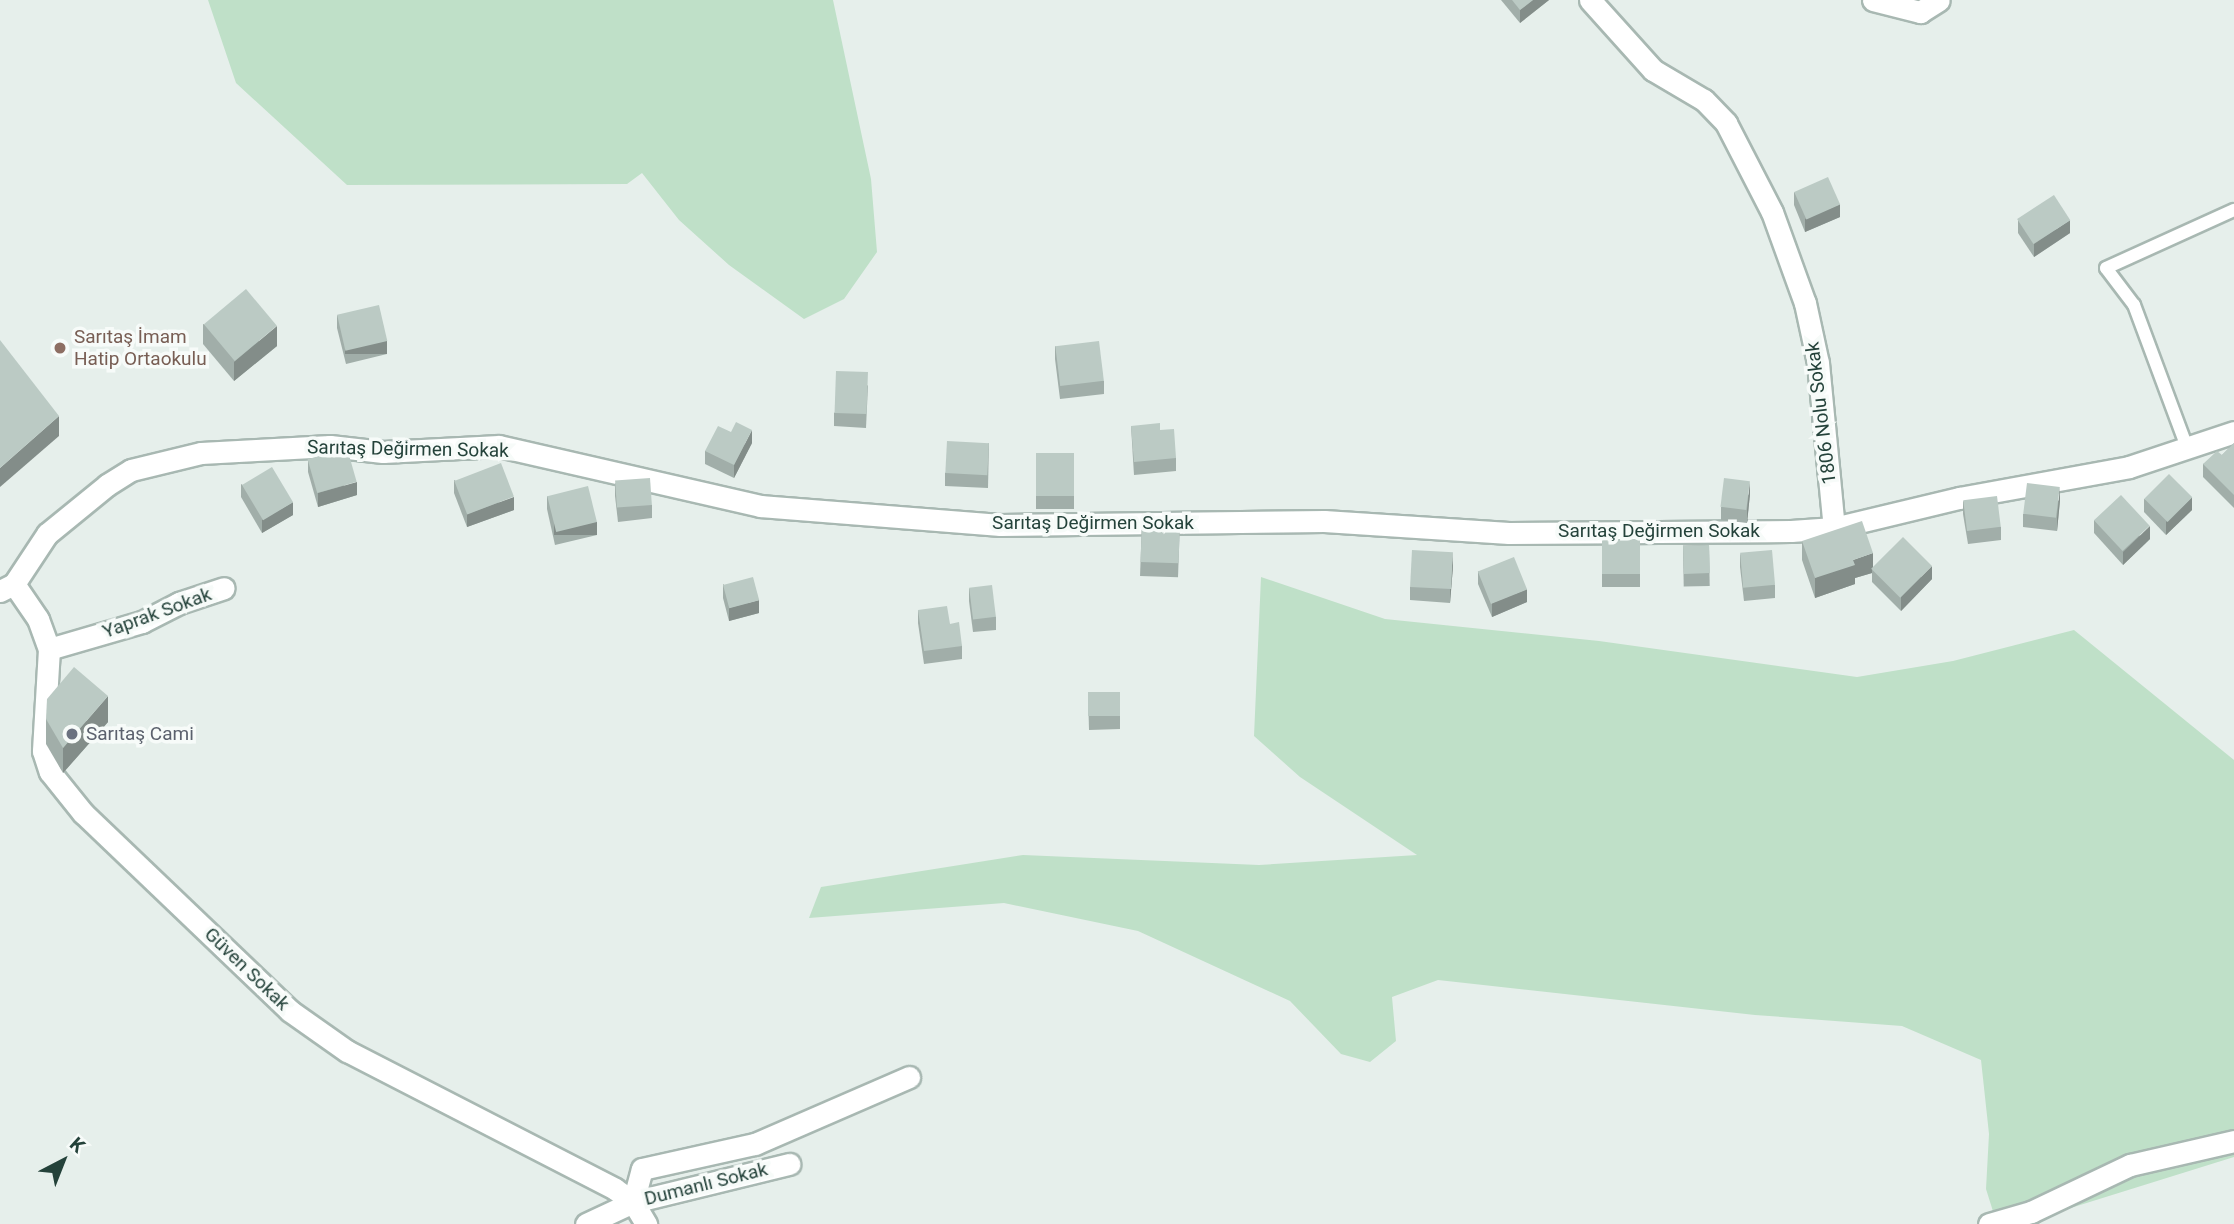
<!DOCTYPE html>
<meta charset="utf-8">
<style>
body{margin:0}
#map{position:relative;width:2234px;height:1224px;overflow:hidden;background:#e6efeb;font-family:Roboto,sans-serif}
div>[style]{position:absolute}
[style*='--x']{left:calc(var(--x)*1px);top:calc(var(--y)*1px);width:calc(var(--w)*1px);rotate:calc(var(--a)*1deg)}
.green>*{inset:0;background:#bfe0c8}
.roads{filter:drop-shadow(2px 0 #a8b8b2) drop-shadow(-2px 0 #a8b8b2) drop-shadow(0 2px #a8b8b2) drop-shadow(0 -2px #a8b8b2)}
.service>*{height:12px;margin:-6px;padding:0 6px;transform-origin:6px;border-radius:6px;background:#fff}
.minor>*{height:21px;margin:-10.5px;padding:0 10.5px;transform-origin:10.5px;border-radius:10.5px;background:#fff}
.tertiary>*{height:21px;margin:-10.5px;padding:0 10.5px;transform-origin:10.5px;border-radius:10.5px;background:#fff}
.wall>*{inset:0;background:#a1aea9;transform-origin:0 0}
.shaded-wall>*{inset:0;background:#838d89;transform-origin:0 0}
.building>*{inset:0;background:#bbcac4;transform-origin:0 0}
.dots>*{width:19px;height:19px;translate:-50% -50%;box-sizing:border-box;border:4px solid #f7fbf9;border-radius:50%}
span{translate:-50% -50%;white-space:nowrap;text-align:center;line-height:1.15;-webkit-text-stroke:7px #f7fbf9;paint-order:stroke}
.education-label{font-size:19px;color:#785e54}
.left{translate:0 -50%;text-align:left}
.street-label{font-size:19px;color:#24423a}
.worship-label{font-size:19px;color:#5b616d}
.north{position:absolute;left:28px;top:1126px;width:70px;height:70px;-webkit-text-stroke:5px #f7fbf9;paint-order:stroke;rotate:42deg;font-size:19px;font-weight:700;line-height:28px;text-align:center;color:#24423a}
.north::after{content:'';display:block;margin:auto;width:24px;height:32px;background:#24423a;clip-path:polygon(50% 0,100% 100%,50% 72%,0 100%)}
</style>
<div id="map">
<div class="green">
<div style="clip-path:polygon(208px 0,833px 0,871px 179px,877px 252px,844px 299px,804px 319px,729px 265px,679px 220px,642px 173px,627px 184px,347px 185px,236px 83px)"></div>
<div style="clip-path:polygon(1261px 577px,1385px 619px,1599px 641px,1857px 677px,1953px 661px,2074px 630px,2234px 760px,2234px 1157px,2019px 1224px,1997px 1224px,1986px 1189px,1989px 1134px,1981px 1060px,1902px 1026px,1755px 1015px,1438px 980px,1392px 997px,1396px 1041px,1370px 1062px,1341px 1054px,1290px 1001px,1138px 931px,1004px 903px,809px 918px,821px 887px,1023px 855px,1259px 865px,1417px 855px,1300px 777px,1254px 736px)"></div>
</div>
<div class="roads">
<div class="service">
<div style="--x:2188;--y:450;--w:155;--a:-110.4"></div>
<div style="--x:2134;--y:305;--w:46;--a:-127.1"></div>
<div style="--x:2106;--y:268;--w:141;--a:-24.4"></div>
</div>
<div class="minor">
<div style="--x:1590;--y:0;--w:94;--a:48"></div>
<div style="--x:1653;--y:70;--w:59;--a:30.5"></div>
<div style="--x:1704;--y:100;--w:32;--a:46"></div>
<div style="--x:1726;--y:123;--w:100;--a:62.7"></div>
<div style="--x:1772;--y:212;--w:97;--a:70.1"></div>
<div style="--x:1805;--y:303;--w:61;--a:77.8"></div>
<div style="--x:1818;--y:363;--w:166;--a:84.5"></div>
<div style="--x:1873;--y:0;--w:49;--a:14.3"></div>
<div style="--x:1920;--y:12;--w:22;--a:-32"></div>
<div style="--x:14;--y:584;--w:42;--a:55.6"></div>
<div style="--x:38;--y:619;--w:32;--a:70"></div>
<div style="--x:49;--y:649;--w:102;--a:93.4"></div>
<div style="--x:43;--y:751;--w:22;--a:72"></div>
<div style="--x:50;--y:772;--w:53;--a:51.2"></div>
<div style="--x:83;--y:813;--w:286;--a:43.7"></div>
<div style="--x:290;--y:1011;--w:70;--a:35.1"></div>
<div style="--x:347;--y:1051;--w:301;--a:27.2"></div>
<div style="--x:615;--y:1189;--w:22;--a:36"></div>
<div style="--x:633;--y:1202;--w:26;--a:59"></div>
<div style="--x:49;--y:649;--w:97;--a:-16.2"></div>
<div style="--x:142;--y:622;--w:42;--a:-27.2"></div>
<div style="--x:179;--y:603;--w:47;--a:-18.4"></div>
<div style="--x:633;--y:1202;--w:34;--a:-75"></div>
<div style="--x:642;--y:1169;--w:116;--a:-12.5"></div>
<div style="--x:755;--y:1144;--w:168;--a:-23.5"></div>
<div style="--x:586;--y:1224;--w:52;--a:-25.1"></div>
<div style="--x:633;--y:1202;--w:161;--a:-13.7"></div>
<div style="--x:1989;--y:1224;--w:44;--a:-15.9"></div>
<div style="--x:2031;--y:1212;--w:110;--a:-25.4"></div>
<div style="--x:2130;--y:1165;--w:107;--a:-13"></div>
</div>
<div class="tertiary">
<div style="--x:0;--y:591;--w:16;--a:-27"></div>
<div style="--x:14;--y:584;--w:60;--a:-56.6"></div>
<div style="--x:47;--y:534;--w:77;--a:-39.2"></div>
<div style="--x:107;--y:485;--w:28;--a:-32"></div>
<div style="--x:131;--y:470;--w:72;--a:-13.7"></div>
<div style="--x:201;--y:453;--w:129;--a:-3.1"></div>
<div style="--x:330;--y:446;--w:53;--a:6.5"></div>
<div style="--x:383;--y:452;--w:116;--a:-3"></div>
<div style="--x:499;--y:446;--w:268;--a:12.9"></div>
<div style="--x:760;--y:506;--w:241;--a:4.5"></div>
<div style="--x:1000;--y:525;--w:324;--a:-0.7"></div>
<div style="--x:1324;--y:521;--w:185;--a:3.7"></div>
<div style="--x:1509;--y:533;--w:282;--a:-0.4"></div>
<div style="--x:1791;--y:531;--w:43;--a:-4"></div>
<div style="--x:1834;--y:528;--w:129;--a:-13.5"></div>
<div style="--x:1959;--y:498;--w:173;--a:-10.3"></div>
<div style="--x:2129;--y:467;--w:111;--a:-18.4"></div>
</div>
</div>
<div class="wall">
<div style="clip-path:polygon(1501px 0,1549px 0,1520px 23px)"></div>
<div style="clip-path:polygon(1794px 192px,1840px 217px,1805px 232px,1794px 205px)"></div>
<div style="clip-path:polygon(2018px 220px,2070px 233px,2034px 257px,2018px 233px)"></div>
<div style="clip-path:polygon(337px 315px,387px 354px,346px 364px,337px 328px)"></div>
<div style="clip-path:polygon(203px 324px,277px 346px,234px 381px,203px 344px)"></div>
<div style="clip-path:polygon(1055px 346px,1104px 381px,1104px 394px,1060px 399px,1055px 359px)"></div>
<div style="clip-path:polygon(868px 385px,866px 428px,834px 426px,834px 413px)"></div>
<div style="clip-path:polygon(1131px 426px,1160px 430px,1176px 458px,1176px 471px,1134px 475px)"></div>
<div style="clip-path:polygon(752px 443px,734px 478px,705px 464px,705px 451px)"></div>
<div style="clip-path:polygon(989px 443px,988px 488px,945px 486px,945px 473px)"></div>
<div style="clip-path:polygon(2234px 443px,2234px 508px,2203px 477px,2203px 464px,2222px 455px)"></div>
<div style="left:1036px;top:453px;width:38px;height:56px"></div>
<div style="clip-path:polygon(308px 459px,357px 495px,318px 507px,308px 472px)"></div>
<div style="clip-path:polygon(454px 480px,514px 510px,467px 527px,454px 493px)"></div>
<div style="clip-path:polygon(615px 483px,652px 505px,652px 518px,618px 522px,615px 496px)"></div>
<div style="clip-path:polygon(241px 484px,293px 515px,262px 533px,241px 497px)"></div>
<div style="clip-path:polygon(1750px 494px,1747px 523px,1721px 520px,1721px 507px)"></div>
<div style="clip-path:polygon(547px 496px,597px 535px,555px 545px,547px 509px)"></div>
<div style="clip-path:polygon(2144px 499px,2192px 510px,2166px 535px,2144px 512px)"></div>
<div style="clip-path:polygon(2060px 500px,2057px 531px,2023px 527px,2023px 514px)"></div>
<div style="clip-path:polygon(1963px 501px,2001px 527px,2001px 540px,1968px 544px,1963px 514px)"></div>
<div style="left:1142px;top:520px;width:38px;height:56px;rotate:2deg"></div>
<div style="clip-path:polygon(2094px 520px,2150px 539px,2123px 565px,2094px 533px)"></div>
<div style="left:1602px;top:539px;width:38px;height:48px"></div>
<div style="clip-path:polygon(1802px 541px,1873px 567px,1932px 579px,1901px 611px,1872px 582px,1872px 573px,1855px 578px,1855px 584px,1815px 598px,1802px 560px)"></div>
<div style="left:1709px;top:545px;width:41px;height:26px;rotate:89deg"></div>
<div style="clip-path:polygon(1740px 554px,1775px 585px,1775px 598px,1744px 601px,1740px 567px)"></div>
<div style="clip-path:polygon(1453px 566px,1450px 603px,1410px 600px,1410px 587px)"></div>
<div style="clip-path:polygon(1478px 571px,1527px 602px,1492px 617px,1478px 584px)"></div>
<div style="clip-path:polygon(723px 584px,759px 613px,729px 621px,723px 598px)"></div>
<div style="clip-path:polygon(969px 588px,996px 617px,996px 630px,973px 632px,969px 601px)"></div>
<div style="clip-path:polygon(918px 610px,950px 624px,962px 646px,962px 659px,924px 664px,918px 623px)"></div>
<div style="clip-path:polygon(1088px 693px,1120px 716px,1120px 729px,1089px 730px)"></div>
<div style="clip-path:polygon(46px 719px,108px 722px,63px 773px,46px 744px)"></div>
</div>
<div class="shaded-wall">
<div style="clip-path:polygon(1533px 0,1549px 0,1520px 23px,1520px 10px)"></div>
<div style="clip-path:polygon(1840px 204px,1840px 217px,1805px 232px,1805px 219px)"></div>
<div style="clip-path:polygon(2070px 220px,2070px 233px,2034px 257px,2034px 244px)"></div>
<div style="clip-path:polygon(277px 326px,277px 346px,234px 381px,234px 362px)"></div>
<div style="left:387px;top:341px;width:13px;height:42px;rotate:90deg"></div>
<div style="clip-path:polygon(59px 416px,59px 436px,0 487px,0 468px)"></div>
<div style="clip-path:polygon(752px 430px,752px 443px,734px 478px,734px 465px)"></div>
<div style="clip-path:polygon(1750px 481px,1750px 494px,1747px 523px,1747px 510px)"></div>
<div style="clip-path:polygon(357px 482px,357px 495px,318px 507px,318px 493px)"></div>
<div style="clip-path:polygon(2060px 487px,2060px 500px,2057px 531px,2057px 518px)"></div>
<div style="clip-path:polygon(514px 497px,514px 510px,467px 527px,467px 514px)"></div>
<div style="clip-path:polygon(2192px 497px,2192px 510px,2166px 535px,2166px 522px)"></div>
<div style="clip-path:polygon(293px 502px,293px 515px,262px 533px,262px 520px)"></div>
<div style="left:597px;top:522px;width:13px;height:43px;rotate:90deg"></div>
<div style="clip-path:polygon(2150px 526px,2150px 539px,2123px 565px,2123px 552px)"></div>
<div style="clip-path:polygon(1453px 552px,1453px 566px,1450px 603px,1450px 590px)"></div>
<div style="clip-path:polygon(1873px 553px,1873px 570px,1872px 569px,1872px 573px,1855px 578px,1855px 584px,1815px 598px,1815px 578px,1853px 560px)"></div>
<div style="clip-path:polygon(1932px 566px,1932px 579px,1901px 611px,1901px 597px)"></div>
<div style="clip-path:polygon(1527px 589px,1527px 602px,1492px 617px,1492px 603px)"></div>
<div style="clip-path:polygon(759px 600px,759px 613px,729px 621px,729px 608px)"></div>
<div style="clip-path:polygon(108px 696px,108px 722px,63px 773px,63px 748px)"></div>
</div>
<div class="building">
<div style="clip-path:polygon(1512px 0,1533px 0,1520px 10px)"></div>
<div style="left:1828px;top:177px;width:30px;height:37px;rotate:66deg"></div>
<div style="left:2054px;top:195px;width:30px;height:44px;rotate:57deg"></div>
<div style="left:246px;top:289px;width:48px;height:55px;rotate:50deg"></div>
<div style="left:379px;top:305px;width:37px;height:43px;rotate:77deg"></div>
<div style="clip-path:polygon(0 340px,59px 416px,0 468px)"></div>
<div style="left:1099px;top:341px;width:40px;height:44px;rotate:83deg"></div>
<div style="left:836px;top:371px;width:32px;height:42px;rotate:2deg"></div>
<div style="clip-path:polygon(736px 422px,752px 430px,734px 465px,705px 451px,718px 426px,731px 432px)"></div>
<div style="clip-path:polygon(1160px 423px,1160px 430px,1174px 429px,1176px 458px,1134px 462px,1131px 426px)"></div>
<div style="left:947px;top:441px;width:42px;height:32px;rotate:3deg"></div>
<div style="clip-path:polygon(2234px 443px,2234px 495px,2203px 464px,2217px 451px,2222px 455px)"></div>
<div style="left:347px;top:448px;width:35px;height:41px;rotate:74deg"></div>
<div style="left:1036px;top:453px;width:38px;height:43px"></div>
<div style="left:501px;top:463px;width:36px;height:50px;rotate:69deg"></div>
<div style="left:272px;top:467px;width:41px;height:35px;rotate:59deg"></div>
<div style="left:2169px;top:474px;width:33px;height:35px;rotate:45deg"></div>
<div style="left:650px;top:478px;width:27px;height:35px;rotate:86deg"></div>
<div style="left:1724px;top:478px;width:26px;height:29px;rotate:7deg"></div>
<div style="left:2027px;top:483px;width:33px;height:31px;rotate:7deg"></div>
<div style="left:588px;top:486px;width:37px;height:42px;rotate:76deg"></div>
<div style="left:2121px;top:495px;width:42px;height:37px;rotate:47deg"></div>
<div style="left:1997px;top:496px;width:31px;height:34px;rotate:83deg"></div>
<div style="left:1142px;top:520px;width:38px;height:42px;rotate:2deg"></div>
<div style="clip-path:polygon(1862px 521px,1873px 553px,1853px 560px,1855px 565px,1815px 578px,1802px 541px)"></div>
<div style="left:1903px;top:537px;width:41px;height:45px;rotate:45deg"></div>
<div style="left:1602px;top:539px;width:38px;height:35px"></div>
<div style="left:1709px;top:545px;width:28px;height:26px;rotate:88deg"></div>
<div style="left:1412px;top:550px;width:41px;height:37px;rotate:3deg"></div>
<div style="left:1772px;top:550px;width:35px;height:32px;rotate:85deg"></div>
<div style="left:1514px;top:557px;width:35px;height:39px;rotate:68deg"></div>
<div style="left:753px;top:577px;width:24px;height:31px;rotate:75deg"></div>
<div style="left:992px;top:585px;width:32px;height:23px;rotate:83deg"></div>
<div style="clip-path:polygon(947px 606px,950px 624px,959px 622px,962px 646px,924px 651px,918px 610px)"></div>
<div style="clip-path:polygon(74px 667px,108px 696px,63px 748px,46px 719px,47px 699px)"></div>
<div style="left:1120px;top:692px;width:24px;height:32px;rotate:90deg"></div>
</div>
<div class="dots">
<div style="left:60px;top:348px;background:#8d6e63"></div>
<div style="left:72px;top:734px;background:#6b7280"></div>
</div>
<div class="education-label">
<span class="left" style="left:74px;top:348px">Sarıtaş İmam<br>Hatip Ortaokulu</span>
</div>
<div class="street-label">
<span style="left:1821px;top:413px;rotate:-97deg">1806 Nolu Sokak</span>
<span style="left:408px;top:449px;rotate:1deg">Sarıtaş Değirmen Sokak</span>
<span style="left:1093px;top:523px">Sarıtaş Değirmen Sokak</span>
<span style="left:1659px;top:531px">Sarıtaş Değirmen Sokak</span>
<span style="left:157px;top:613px;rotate:-20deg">Yaprak Sokak</span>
<span style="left:247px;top:969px;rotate:44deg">Güven Sokak</span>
<span style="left:706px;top:1184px;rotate:-14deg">Dumanlı Sokak</span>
</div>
<div class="worship-label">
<span class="left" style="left:86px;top:734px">Sarıtaş Cami</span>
</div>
<div class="north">K</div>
</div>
